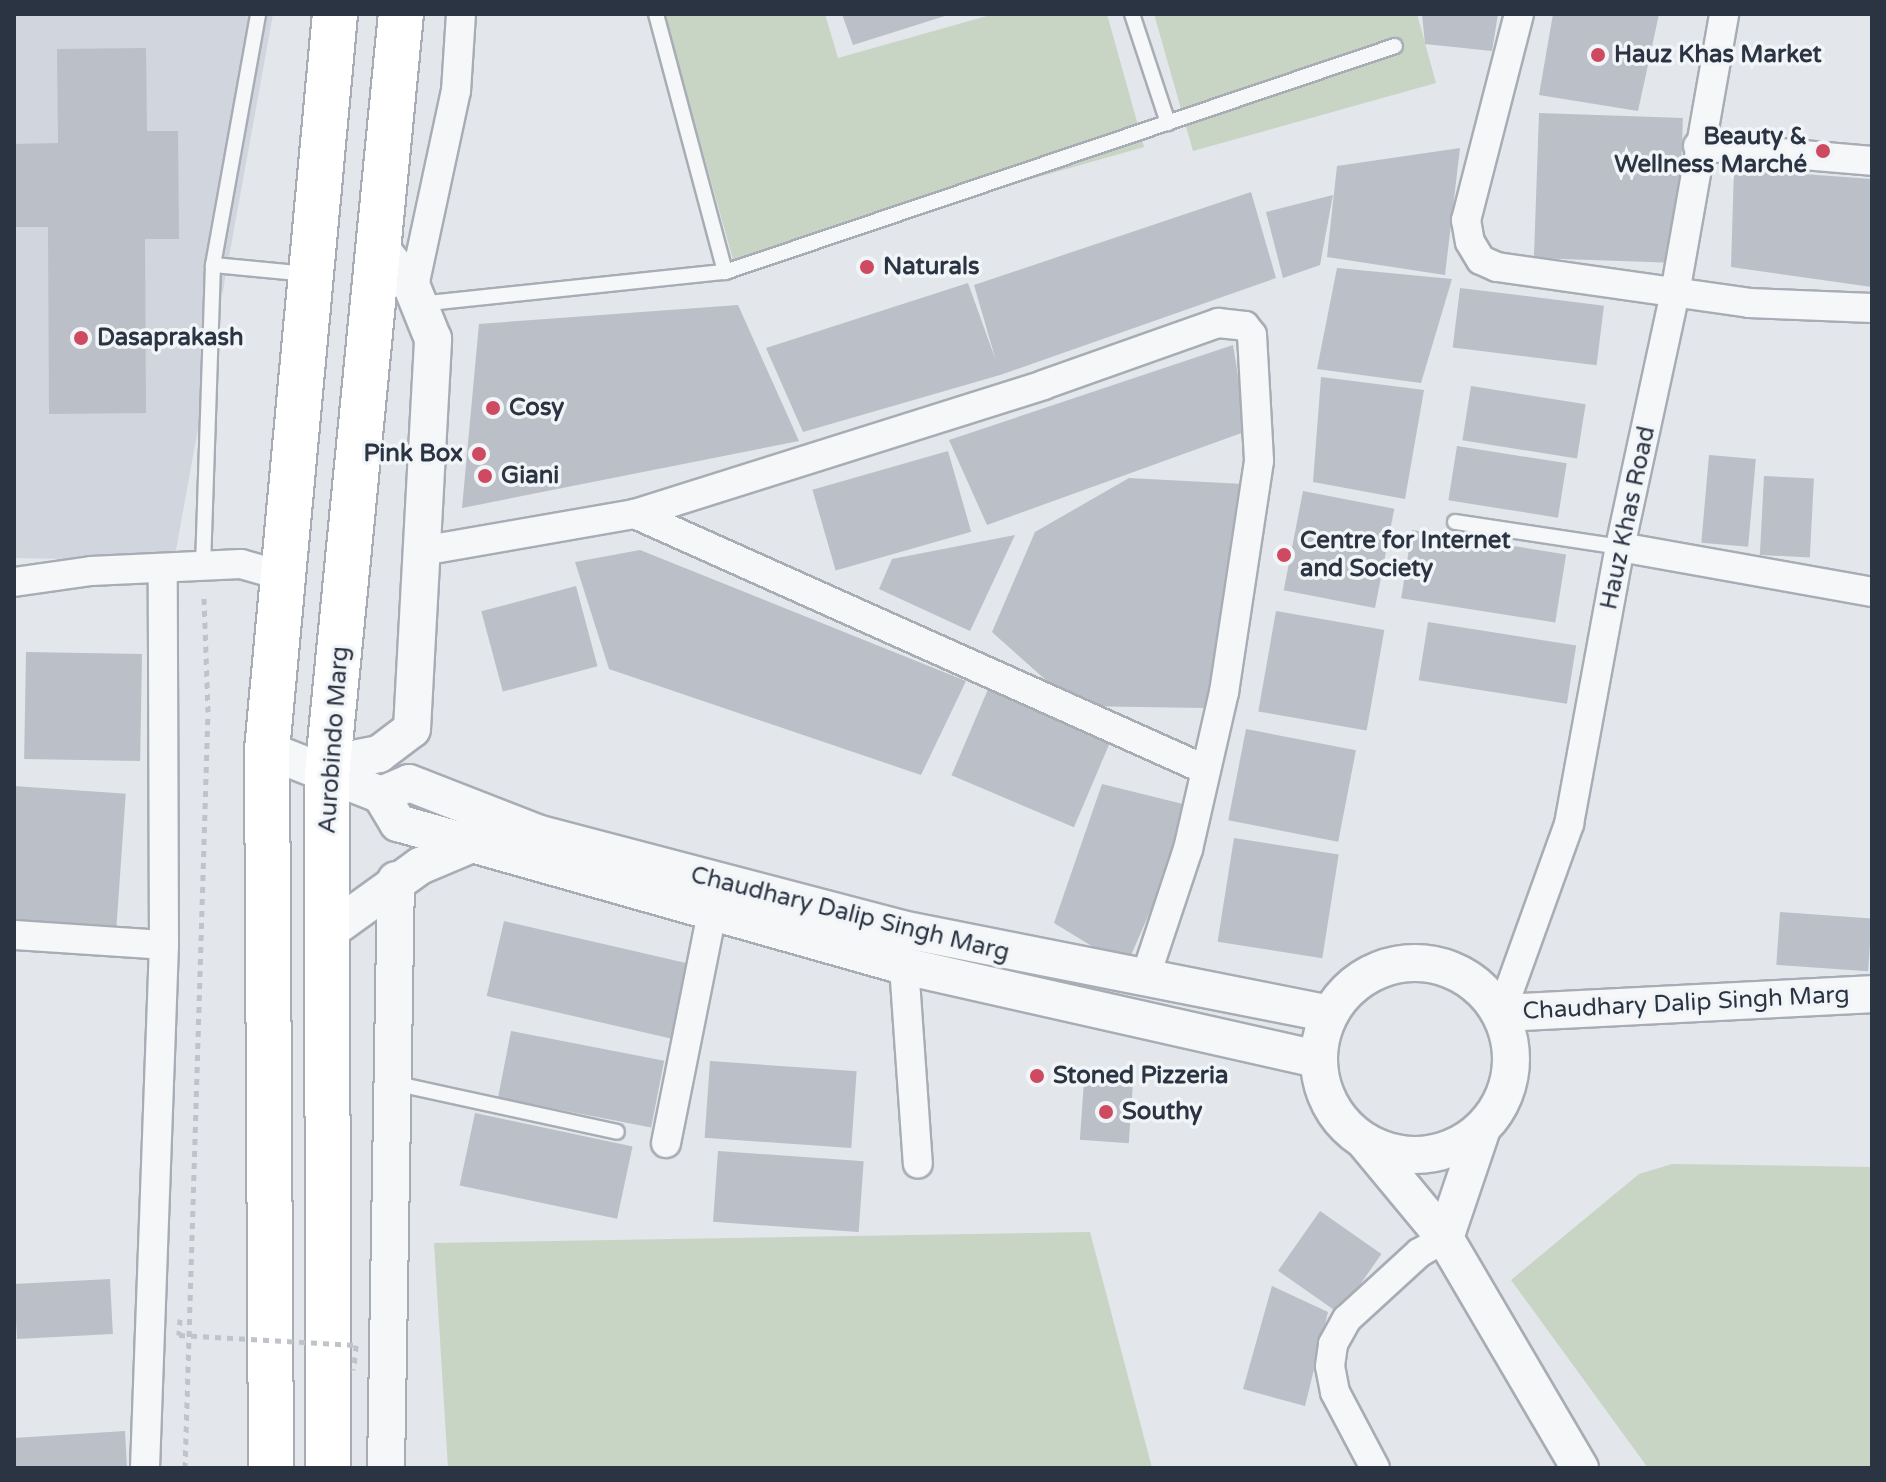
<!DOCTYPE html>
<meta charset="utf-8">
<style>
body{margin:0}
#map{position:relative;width:1886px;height:1482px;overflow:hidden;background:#e3e6eb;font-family:"Varela Round",sans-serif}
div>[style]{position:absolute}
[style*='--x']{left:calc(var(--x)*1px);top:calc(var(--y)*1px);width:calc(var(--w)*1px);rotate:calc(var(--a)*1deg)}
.built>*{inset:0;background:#d1d5dd}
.green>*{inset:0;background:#c8d4c4}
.building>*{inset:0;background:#babfc8;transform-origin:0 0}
.path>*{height:5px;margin-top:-2.5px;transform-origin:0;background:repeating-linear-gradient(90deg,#c0c4ca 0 6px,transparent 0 12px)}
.roads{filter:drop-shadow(2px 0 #a8adb5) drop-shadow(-2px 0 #a8adb5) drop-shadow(0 2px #a8adb5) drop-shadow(0 -2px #a8adb5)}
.service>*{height:14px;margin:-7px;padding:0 7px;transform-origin:7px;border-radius:7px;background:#f5f7f9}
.minor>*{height:28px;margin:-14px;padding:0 14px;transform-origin:14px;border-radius:14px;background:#f5f7f9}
.tertiary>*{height:36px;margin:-18px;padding:0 18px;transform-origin:18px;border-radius:18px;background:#f5f7f9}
.tertiary>.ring{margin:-18px;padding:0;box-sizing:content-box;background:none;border:36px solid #f5f7f9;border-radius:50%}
.trunk>*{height:44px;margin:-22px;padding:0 22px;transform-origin:22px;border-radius:22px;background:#fff}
.path-bridge>*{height:5px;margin-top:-2.5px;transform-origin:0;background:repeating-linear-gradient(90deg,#c0c4ca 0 6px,transparent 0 12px)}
.dots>*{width:22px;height:22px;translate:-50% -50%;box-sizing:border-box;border:4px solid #f2f5f8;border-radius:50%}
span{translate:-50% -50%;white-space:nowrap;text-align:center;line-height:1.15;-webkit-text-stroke:7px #f2f5f8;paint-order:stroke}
.poi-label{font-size:24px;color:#2b3443;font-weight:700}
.left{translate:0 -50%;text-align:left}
.right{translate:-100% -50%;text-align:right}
.street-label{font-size:24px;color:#2b3443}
.frame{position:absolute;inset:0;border:16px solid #2b3443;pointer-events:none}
</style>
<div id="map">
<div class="built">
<div style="clip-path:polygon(14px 14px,273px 14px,174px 561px,14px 558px)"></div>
</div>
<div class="green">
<div style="clip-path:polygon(664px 14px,825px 14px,838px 58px,994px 14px,1107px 14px,1144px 147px,734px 263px)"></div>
<div style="clip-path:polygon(1154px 14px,1417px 14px,1436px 83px,1193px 151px)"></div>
<div style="clip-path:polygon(1672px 1164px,1872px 1167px,1872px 1468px,1648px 1468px,1511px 1280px,1639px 1174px)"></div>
<div style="clip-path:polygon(1090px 1232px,1152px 1468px,448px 1468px,434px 1243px)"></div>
</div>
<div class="building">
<div style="clip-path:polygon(842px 14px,948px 14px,948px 15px,853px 45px)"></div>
<div style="clip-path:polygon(1422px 14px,1498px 14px,1492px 51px,1425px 44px)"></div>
<div style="clip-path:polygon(1553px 14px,1659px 14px,1638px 111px,1539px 95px)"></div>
<div style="clip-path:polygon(146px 48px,147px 131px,178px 131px,179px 239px,145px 239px,146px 413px,49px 414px,48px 227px,14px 227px,14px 144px,58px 143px,57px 49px)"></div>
<div style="left:1539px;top:113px;width:144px;height:145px;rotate:2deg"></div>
<div style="clip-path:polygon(1460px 148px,1445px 275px,1327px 257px,1337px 166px)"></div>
<div style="clip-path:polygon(1734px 169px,1872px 179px,1872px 287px,1731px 267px)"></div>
<div style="clip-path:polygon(1251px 192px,1276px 278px,1000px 375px,803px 432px,766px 348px,968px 283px,996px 361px,974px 285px)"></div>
<div style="clip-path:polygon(1333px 195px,1320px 265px,1283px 278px,1266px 212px)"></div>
<div style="clip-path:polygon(1337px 268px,1452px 279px,1421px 383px,1317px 369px)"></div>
<div style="left:1460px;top:288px;width:145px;height:60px;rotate:7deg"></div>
<div style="clip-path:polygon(738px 305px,799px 441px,462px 508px,479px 324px)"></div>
<div style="clip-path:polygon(1233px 345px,1247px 431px,987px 525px,949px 440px)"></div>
<div style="clip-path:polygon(1321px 377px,1424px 390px,1405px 499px,1313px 482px)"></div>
<div style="left:1471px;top:386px;width:116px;height:55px;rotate:9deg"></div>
<div style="left:1457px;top:446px;width:111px;height:55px;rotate:9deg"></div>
<div style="left:948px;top:451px;width:84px;height:141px;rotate:74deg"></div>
<div style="left:1709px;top:455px;width:47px;height:88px;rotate:5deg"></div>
<div style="left:1764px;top:476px;width:50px;height:79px;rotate:3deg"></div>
<div style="clip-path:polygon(1129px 478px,1243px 484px,1206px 708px,1075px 706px,992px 632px,1035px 532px)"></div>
<div style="left:1303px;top:491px;width:93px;height:101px;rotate:11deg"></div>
<div style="left:1412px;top:530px;width:156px;height:69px;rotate:9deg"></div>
<div style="clip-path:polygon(1015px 535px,970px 631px,879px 589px,892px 559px)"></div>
<div style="clip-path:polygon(640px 550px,966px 681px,921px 775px,609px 669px,575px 562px)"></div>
<div style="left:576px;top:586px;width:83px;height:98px;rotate:75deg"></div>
<div style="left:1276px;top:611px;width:110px;height:102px;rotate:10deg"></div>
<div style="left:1428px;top:622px;width:150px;height:59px;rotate:9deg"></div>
<div style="left:26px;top:652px;width:116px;height:107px;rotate:1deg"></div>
<div style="left:989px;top:687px;width:133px;height:96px;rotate:23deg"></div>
<div style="left:1246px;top:729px;width:112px;height:93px;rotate:11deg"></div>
<div style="clip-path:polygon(1102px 784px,1195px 807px,1126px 967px,1054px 923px)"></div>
<div style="left:14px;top:786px;width:112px;height:142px;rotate:4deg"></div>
<div style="left:1234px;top:838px;width:106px;height:105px;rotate:9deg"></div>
<div style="left:1780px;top:912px;width:92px;height:53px;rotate:4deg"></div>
<div style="left:504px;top:921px;width:189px;height:77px;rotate:13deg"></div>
<div style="left:511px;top:1031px;width:156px;height:68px;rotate:11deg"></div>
<div style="left:710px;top:1061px;width:147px;height:77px;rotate:4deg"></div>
<div style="left:1084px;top:1081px;width:49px;height:59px;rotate:4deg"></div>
<div style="left:475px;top:1113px;width:161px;height:74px;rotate:12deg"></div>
<div style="left:718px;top:1151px;width:146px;height:71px;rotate:4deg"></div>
<div style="left:1320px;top:1211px;width:75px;height:73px;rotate:35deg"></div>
<div style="left:110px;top:1279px;width:55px;height:96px;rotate:87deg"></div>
<div style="clip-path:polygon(1272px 1286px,1328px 1312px,1305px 1406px,1243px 1389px)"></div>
<div style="clip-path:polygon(125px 1431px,127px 1468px,14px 1468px,14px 1438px)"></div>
</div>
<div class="path">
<div style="--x:185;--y:1468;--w:756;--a:-88.26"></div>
<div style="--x:208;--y:712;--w:114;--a:-92"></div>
</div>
<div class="roads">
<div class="service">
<div style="--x:656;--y:14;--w:267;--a:75"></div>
<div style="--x:1132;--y:14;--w:115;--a:71.7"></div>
<div style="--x:213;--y:265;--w:96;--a:5.4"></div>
<div style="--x:419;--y:304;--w:308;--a:-6"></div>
<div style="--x:725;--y:272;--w:707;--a:-18.64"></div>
<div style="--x:1455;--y:522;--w:167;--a:8.6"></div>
<div style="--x:203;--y:566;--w:301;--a:-88.1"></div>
<div style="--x:213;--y:265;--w:255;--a:-79.8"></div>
<div style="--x:393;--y:1083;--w:229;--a:12.3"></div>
</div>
<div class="minor">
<div style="--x:1519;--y:14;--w:213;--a:104.4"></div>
<div style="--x:1466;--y:220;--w:22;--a:80"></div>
<div style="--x:1470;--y:242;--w:21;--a:59"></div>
<div style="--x:1481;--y:260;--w:17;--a:24"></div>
<div style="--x:1497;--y:267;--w:255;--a:8.1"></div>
<div style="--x:1749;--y:303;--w:123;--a:2.3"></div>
<div style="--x:1698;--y:146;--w:175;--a:4.9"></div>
<div style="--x:413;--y:291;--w:205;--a:-77.9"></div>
<div style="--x:456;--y:91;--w:77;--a:-86.3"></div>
<div style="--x:635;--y:514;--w:624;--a:24.14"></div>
<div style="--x:1620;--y:547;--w:256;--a:10.1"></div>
<div style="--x:422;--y:551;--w:216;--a:-9.9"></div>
<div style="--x:635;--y:514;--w:428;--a:-17.5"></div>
<div style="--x:1043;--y:385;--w:186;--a:-19.5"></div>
<div style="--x:1218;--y:323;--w:27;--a:6"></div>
<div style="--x:1245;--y:326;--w:11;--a:52"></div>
<div style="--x:1252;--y:335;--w:126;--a:86.8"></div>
<div style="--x:1259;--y:461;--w:234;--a:98.6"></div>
<div style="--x:1224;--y:692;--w:161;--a:102.9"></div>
<div style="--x:1188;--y:849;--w:136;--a:108.4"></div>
<div style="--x:14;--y:582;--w:78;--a:-8.1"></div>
<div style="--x:91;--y:571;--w:150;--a:-2.7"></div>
<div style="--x:241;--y:564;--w:44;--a:15.9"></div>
<div style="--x:14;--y:935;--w:150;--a:3.8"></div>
<div style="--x:904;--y:966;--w:198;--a:86"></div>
<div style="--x:1501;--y:1013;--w:201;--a:-70.2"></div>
<div style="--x:1569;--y:824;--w:282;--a:-79.6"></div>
<div style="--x:1620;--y:547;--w:260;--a:-77.8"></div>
<div style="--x:1675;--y:293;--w:283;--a:-80"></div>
<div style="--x:666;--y:1143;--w:236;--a:-78.7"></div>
<div style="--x:145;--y:1468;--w:523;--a:-87.92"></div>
<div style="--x:164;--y:945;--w:377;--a:-90.2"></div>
<div style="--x:1375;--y:1468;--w:86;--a:-117.8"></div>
<div style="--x:1335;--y:1392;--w:26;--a:-101"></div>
<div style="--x:1330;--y:1366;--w:22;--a:-82"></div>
<div style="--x:1333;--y:1344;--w:29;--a:-61"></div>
<div style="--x:1347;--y:1319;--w:98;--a:-42.5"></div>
<div style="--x:1419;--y:1253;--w:30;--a:-30"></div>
</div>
<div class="tertiary">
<div style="--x:267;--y:750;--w:123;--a:21.5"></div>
<div style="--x:381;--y:795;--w:33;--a:59"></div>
<div style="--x:398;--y:823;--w:526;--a:15.78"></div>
<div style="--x:904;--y:966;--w:424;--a:12.7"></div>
<div style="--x:328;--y:764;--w:52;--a:-11.1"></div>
<div style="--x:379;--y:754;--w:41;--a:-37.1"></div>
<div style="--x:412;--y:729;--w:391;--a:-86.9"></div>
<div style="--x:433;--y:339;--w:56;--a:-112"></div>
<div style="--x:412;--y:287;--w:50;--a:-129.4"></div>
<div style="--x:381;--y:795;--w:30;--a:-23"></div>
<div style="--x:409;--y:783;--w:141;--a:21.3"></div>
<div style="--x:540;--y:834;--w:373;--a:14.7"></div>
<div style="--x:901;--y:929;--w:437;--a:11.2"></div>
<div style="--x:327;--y:933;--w:115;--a:-35.8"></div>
<div style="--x:420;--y:866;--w:56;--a:-22.9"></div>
<div class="ring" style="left:1319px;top:963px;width:156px;height:156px"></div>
<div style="--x:1501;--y:1013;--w:371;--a:-2.9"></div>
<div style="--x:1366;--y:1143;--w:124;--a:50.3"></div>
<div style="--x:1445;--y:1238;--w:267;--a:59.6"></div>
<div style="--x:1445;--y:1238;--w:115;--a:-71.3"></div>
<div style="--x:386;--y:1468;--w:588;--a:-89.03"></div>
</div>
<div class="trunk">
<div style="--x:271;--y:1468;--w:718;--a:-90.32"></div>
<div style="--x:267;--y:750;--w:739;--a:-84.72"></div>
<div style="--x:328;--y:1468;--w:693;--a:-90.08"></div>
<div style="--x:327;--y:775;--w:765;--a:-84.45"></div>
</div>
</div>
<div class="path-bridge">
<div style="--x:180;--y:1319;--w:16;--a:94"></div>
<div style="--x:179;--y:1335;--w:177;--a:3.2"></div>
<div style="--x:356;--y:1345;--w:25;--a:95"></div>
</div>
<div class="dots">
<div style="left:1598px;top:55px;background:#cd4a61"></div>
<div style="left:1823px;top:151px;background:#cd4a61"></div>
<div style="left:867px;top:267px;background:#cd4a61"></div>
<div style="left:81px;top:338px;background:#cd4a61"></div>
<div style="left:493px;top:408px;background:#cd4a61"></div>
<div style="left:479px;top:454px;background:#cd4a61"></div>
<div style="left:485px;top:476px;background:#cd4a61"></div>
<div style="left:1284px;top:555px;background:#cd4a61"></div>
<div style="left:1037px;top:1076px;background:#cd4a61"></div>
<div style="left:1106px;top:1112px;background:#cd4a61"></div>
</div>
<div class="poi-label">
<span class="left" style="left:1614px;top:55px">Hauz Khas Market</span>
<span class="right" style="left:1807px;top:151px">Beauty &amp;<br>Wellness Marché</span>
<span class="left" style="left:883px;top:267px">Naturals</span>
<span class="left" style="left:97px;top:338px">Dasaprakash</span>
<span class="left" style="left:509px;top:408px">Cosy</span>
<span class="right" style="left:463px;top:454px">Pink Box</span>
<span class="left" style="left:501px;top:476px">Giani</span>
<span class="left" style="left:1300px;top:555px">Centre for Internet<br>and Society</span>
<span class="left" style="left:1053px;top:1076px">Stoned Pizzeria</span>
<span class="left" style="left:1122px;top:1112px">Southy</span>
</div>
<div class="street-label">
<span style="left:1628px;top:518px;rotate:-78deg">Hauz Khas Road</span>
<span style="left:334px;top:740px;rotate:-86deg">Aurobindo Marg</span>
<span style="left:850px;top:914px;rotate:14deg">Chaudhary Dalip Singh Marg</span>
<span style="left:1686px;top:1003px;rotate:-3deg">Chaudhary Dalip Singh Marg</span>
</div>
<div class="frame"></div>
</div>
